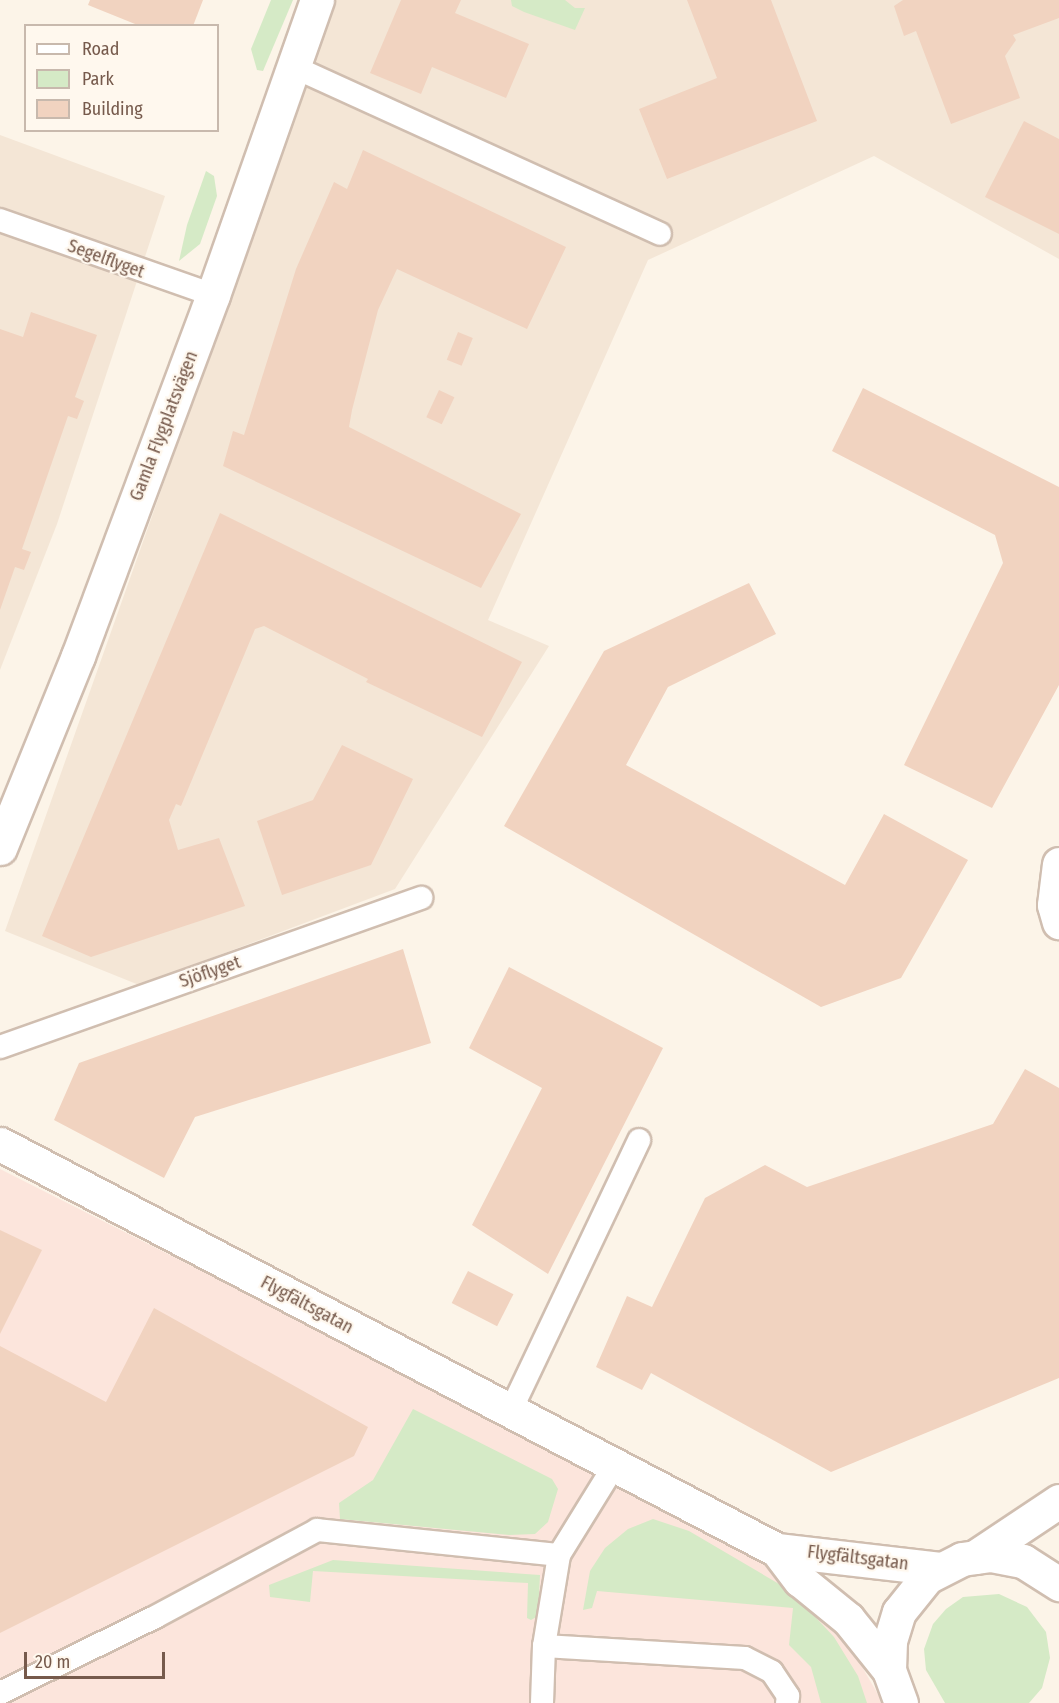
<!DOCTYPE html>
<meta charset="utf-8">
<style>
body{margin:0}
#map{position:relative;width:1059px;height:1703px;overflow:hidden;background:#fcf4e8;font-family:"Fira Sans Condensed",sans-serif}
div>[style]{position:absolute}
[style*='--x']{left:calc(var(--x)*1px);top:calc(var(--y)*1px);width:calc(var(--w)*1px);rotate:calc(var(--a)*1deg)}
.residential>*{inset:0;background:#f4e6d6}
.commercial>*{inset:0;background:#fce5dc}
.green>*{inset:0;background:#d5eac6}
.building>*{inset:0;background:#f1d3c0;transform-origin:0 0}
.roads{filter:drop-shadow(2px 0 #d0beb0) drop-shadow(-2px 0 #d0beb0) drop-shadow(0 2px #d0beb0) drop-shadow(0 -2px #d0beb0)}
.lane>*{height:22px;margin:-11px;padding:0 11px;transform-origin:11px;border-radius:11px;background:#fff}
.street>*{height:33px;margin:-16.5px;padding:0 16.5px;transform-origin:16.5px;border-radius:16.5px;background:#fff}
.secondary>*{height:33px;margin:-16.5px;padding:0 16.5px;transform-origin:16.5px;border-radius:16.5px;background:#fff}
span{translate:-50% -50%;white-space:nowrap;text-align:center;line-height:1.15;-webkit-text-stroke:4.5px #fff8ee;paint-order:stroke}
.street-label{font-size:18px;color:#765a4c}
.legend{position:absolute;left:24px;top:24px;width:195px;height:108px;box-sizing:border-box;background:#fff8ee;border:2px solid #c8b9ad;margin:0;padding:8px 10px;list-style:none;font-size:18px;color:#765a4c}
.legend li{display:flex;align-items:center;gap:12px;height:30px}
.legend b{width:30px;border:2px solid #c8b9ad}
.scale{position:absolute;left:24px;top:1652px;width:141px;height:27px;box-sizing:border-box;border:3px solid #765a4c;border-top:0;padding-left:8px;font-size:18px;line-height:21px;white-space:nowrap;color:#765a4c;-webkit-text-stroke:4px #fff8ee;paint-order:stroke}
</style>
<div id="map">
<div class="residential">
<div style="clip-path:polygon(335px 0,1059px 0,1059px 259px,874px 156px,648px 260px,488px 620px,549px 646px,395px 889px,139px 985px,5px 931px)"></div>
<div style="clip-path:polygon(0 135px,165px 196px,57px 524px,0 670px)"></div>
</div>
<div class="commercial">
<div style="clip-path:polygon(0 1169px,757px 1552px,836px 1622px,883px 1703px,0 1703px)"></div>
</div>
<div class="green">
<div style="clip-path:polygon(271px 0,293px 0,263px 71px,257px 70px,251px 49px)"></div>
<div style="clip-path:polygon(511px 0,565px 0,575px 8px,585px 8px,575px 30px,524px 12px,512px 6px)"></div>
<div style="clip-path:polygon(206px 171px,214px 176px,217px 196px,200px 244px,179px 261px,187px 225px)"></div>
<div style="clip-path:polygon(413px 1409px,552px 1479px,558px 1489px,548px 1522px,535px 1534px,509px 1535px,340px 1519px,339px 1503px,373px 1480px)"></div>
<div style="clip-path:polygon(653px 1519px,689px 1531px,791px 1591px,834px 1637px,858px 1676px,867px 1703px,821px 1703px,811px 1667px,789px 1645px,793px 1608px,597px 1591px,592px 1608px,583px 1610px,590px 1571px,605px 1548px,628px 1529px)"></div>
<div style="clip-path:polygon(333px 1560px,540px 1575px,538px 1616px,531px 1620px,527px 1618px,528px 1583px,313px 1571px,310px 1602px,270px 1597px,269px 1585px)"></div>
<div style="clip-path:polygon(999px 1594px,1027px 1607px,1046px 1632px,1050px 1658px,1042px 1688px,1029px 1703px,945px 1703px,926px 1670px,924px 1649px,933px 1624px,946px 1609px,963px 1597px)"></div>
</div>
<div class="building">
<div style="clip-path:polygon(90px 0,203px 0,193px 26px,140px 26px,88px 5px)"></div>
<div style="clip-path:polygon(401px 0,461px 0,455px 13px,529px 44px,506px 98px,432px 67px,421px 94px,370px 73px)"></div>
<div style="clip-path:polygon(687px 0,771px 0,817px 121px,667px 179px,639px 109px,717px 78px)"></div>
<div style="clip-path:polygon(903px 0,1059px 0,1059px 18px,1013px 35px,1016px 40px,1005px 56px,1020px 98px,951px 124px,916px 31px,904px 36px,894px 6px)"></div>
<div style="clip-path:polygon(1024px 121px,1059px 139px,1059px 234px,985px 197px)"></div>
<div style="clip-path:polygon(363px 150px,566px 247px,527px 329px,397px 269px,378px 310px,352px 410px,349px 427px,521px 514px,481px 588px,223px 466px,233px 431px,244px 435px,296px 269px,334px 182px,347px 189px)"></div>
<div style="clip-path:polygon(31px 312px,97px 335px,75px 397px,84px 401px,77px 419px,68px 416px,22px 549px,31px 552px,24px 570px,15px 567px,0 610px,0 329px,23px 337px)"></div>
<div style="left:458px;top:332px;width:16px;height:30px;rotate:22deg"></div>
<div style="clip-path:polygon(863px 388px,1059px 487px,1059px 685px,992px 808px,904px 765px,1003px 563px,995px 535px,832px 451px)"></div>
<div style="left:439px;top:390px;width:17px;height:30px;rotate:25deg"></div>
<div style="clip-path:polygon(220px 513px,522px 662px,482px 737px,366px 682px,368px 679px,264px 626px,255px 629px,181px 806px,176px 804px,169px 820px,178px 850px,219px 838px,245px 906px,91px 957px,42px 936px)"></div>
<div style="clip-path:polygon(749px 583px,776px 634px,668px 687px,626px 765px,845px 885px,884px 814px,968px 860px,901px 978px,821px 1007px,504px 826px,604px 651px)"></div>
<div style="clip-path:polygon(342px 745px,413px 779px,371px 865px,282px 895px,257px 821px,313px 800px)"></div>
<div style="clip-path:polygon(403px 949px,431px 1043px,195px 1117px,164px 1178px,54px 1120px,79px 1063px)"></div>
<div style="clip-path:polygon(509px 967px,663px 1048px,548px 1274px,472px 1225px,542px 1088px,469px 1048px)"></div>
<div style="clip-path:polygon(1025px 1069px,1059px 1088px,1059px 1378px,831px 1472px,651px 1373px,642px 1390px,596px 1367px,627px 1296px,652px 1307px,705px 1198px,765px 1165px,807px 1187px,993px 1124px)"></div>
<div style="clip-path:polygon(0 1230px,42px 1250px,0 1334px)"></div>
<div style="left:468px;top:1271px;width:51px;height:36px;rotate:27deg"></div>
<div style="clip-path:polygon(154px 1308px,368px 1427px,354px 1456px,0 1633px,0 1346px,106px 1402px)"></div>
</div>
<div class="roads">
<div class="lane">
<div style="--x:294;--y:67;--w:402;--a:24.5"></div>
<div style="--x:0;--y:220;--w:226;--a:19.4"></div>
<div style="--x:0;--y:1047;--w:447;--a:-19.5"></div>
<div style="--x:510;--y:1412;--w:301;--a:-64.6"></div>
<div style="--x:544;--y:1646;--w:201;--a:3.4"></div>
<div style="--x:745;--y:1658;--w:30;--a:27"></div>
<div style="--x:772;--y:1672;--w:29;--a:56"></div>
<div style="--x:788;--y:1696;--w:7;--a:98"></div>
<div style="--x:0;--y:1693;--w:173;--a:-26.1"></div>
<div style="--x:155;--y:1617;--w:184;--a:-28.2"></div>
<div style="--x:317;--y:1530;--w:243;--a:5.9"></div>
<div style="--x:542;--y:1703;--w:57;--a:-88"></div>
<div style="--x:544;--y:1646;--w:92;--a:-80.6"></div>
<div style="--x:559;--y:1555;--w:105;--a:-58.3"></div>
</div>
<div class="street">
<div style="--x:1059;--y:864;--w:41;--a:97"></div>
<div style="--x:1054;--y:905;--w:18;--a:74"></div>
<div style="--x:0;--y:1144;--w:877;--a:27.59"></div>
<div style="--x:777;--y:1550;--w:164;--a:6.6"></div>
<div style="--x:777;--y:1550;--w:38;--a:53"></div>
<div style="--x:800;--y:1580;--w:62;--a:39.1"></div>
<div style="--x:848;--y:1619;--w:65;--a:51.2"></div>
<div style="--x:975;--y:1557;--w:101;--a:-33.7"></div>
<div style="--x:901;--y:1703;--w:35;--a:-110"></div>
<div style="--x:889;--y:1670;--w:29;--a:-88"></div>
<div style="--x:890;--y:1641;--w:30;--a:-73"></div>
<div style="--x:899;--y:1612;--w:45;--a:-51.3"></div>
<div style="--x:927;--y:1577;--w:39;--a:-27"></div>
<div style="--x:962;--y:1559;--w:29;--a:-8"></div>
<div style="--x:991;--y:1555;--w:33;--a:11"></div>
<div style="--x:1023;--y:1561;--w:43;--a:32.6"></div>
</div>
<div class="secondary">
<div style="--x:0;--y:848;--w:207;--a:-67.9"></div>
<div style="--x:78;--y:656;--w:385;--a:-69.5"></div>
<div style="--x:213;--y:295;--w:313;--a:-70.6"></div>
</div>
</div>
<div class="street-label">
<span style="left:106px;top:259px;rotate:20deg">Segelflyget</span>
<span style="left:164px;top:426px;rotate:-69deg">Gamla Flygplatsvägen</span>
<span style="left:210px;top:972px;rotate:-19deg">Sjöflyget</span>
<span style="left:307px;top:1305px;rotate:28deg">Flygfältsgatan</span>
<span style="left:858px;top:1558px;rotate:7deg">Flygfältsgatan</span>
</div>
<ul class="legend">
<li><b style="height:8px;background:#fff"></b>Road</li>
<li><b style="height:16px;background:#d5eac6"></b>Park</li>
<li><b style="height:16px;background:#f1d3c0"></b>Building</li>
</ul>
<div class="scale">20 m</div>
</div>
